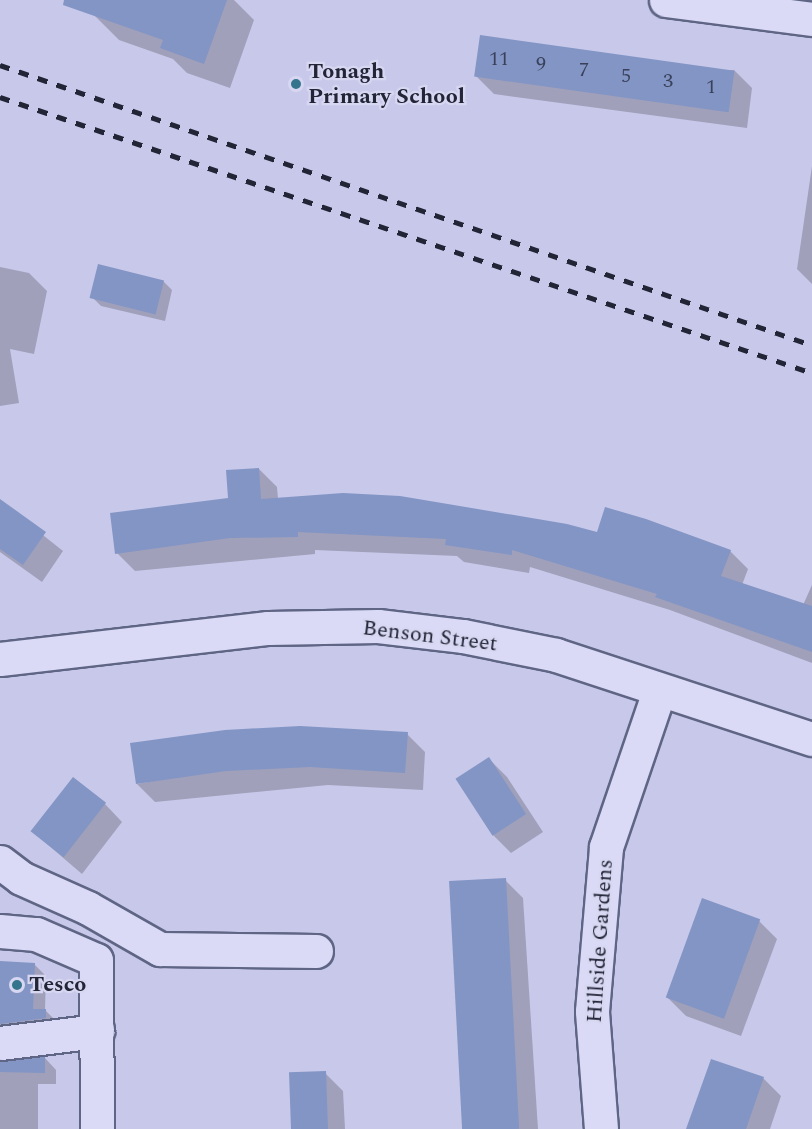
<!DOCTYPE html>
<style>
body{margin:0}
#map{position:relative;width:812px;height:1129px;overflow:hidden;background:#c8c8ea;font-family:Spectral,serif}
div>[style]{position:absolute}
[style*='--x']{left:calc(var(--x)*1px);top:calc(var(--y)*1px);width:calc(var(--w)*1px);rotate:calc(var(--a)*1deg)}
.shadow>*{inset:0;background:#0003}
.building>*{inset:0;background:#8295c4;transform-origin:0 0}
.roads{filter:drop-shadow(2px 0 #5f6584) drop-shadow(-2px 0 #5f6584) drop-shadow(0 2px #5f6584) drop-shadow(0 -2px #5f6584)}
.minor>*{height:33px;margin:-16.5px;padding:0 16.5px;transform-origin:16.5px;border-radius:16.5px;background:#dadaf6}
.rail>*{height:4.5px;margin-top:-2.25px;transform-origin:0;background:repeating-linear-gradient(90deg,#212536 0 10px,transparent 0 20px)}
.dots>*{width:16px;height:16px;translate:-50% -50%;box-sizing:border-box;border:3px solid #d7d7f2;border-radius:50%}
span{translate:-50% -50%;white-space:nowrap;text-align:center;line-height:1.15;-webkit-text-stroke:4.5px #d7d7f2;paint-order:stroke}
.number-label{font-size:20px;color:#39415a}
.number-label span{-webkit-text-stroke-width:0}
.poi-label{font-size:22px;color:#212536;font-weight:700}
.left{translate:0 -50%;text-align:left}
.street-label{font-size:22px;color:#212536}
</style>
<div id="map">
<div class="shadow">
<div style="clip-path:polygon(99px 0,234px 0,254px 20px,230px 88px,187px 73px,173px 59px,119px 40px,94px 15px)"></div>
<div style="clip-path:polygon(734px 70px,752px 88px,747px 128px,494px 94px,476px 76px)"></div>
<div style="clip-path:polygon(812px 166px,812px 284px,797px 269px)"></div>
<div style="clip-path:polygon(0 267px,29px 273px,47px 291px,34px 354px,10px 349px,19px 403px,0 406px)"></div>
<div style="clip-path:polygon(163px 281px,172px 290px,165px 321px,101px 306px,92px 297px)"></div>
<div style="clip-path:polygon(259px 469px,277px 487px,278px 499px,730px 551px,748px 569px,742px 585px,803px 605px,812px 585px,812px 663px,670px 610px,530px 567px,529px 573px,464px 562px,457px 556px,315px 550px,315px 554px,135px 571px,117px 553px,229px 499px)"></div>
<div style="clip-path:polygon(0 501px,63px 551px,42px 582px,0 552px)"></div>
<div style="clip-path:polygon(407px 734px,425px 752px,423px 790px,328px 785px,155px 802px,137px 784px)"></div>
<div style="clip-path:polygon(489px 759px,507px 777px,543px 832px,511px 853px,493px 835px,457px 780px)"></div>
<div style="clip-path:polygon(105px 804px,122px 822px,82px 874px,33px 832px)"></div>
<div style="clip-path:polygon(505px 880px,523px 898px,538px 1129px,467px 1129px)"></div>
<div style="clip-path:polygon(759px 921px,777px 939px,741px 1036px,686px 1016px,668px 998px)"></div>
<div style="clip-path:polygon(0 963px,34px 964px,46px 976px,45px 1010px,57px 1022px,0 1041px)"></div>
<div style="clip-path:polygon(45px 1058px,56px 1070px,56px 1084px,38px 1084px,38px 1129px,0 1129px,0 1061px)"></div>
<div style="clip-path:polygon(325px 1073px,343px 1091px,345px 1129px,294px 1129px)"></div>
<div style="clip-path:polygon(763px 1078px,781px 1096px,770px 1129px,688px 1129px)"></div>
</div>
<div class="building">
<div style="clip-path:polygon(64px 0,227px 0,204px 64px,160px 48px,163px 40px,63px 5px)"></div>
<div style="left:480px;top:35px;width:257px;height:42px;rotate:8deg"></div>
<div style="left:98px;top:264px;width:68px;height:35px;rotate:14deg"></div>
<div style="clip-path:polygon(259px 468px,261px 499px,343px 493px,400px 496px,567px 524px,597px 532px,605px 507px,646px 519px,731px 550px,721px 576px,812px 606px,812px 652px,655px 597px,657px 594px,512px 550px,512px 555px,445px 545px,446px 539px,298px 532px,298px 537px,230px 538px,115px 554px,110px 513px,228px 498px,226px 470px)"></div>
<div style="clip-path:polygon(0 499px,46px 532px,23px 565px,0 549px)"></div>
<div style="clip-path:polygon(300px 726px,408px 732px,405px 773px,310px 767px,226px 771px,136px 784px,130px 743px,225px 730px)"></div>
<div style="left:489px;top:757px;width:68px;height:40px;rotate:57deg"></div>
<div style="left:73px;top:777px;width:42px;height:69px;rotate:38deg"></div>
<div style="left:506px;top:878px;width:251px;height:57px;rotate:87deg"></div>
<div style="left:702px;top:898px;width:62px;height:106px;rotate:20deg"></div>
<div style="clip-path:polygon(0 961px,35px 963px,33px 1009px,46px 1009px,46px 1018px,0 1024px)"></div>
<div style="clip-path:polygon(45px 1056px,45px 1073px,0 1072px,0 1061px)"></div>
<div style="clip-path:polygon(711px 1059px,764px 1077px,746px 1129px,686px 1129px)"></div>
<div style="left:326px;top:1071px;width:58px;height:37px;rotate:88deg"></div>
</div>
<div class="roads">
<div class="minor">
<div style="--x:666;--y:0;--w:147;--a:7.4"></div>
<div style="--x:0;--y:659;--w:270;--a:-6.6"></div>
<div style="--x:268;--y:628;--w:110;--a:-1"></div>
<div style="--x:378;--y:626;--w:86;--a:6.7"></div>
<div style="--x:463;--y:636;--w:95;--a:11.5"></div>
<div style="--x:556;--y:655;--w:269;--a:18.2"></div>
<div style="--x:0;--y:862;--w:26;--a:37"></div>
<div style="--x:21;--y:878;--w:73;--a:24.1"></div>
<div style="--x:88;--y:908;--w:83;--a:29.7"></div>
<div style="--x:160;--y:949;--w:156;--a:0.7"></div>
<div style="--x:0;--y:931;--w:36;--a:5"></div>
<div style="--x:36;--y:934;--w:65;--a:23.4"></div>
<div style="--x:96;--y:960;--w:169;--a:89.7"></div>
<div style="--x:0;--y:1043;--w:98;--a:-7.1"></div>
<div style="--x:601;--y:1129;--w:118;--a:-94.4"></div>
<div style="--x:592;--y:1011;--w:165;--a:-85.1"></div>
<div style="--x:606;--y:847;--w:165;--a:-71.2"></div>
</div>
</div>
<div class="rail">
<div style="--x:0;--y:65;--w:859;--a:19.03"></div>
<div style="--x:0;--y:97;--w:858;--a:18.77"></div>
</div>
<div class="dots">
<div style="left:296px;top:84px;background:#35748d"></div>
<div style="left:17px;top:985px;background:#35748d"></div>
</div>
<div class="number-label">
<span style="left:499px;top:59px">11</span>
<span style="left:541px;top:64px">9</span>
<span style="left:584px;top:70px">7</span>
<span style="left:626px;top:76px">5</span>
<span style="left:668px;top:81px">3</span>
<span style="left:711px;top:87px">1</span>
</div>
<div class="poi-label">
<span class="left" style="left:308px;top:84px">Tonagh<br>Primary School</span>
<span class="left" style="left:29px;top:985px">Tesco</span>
</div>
<div class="street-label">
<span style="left:430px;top:636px;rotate:7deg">Benson Street</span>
<span style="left:600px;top:941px;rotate:-86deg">Hillside Gardens</span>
</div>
</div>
